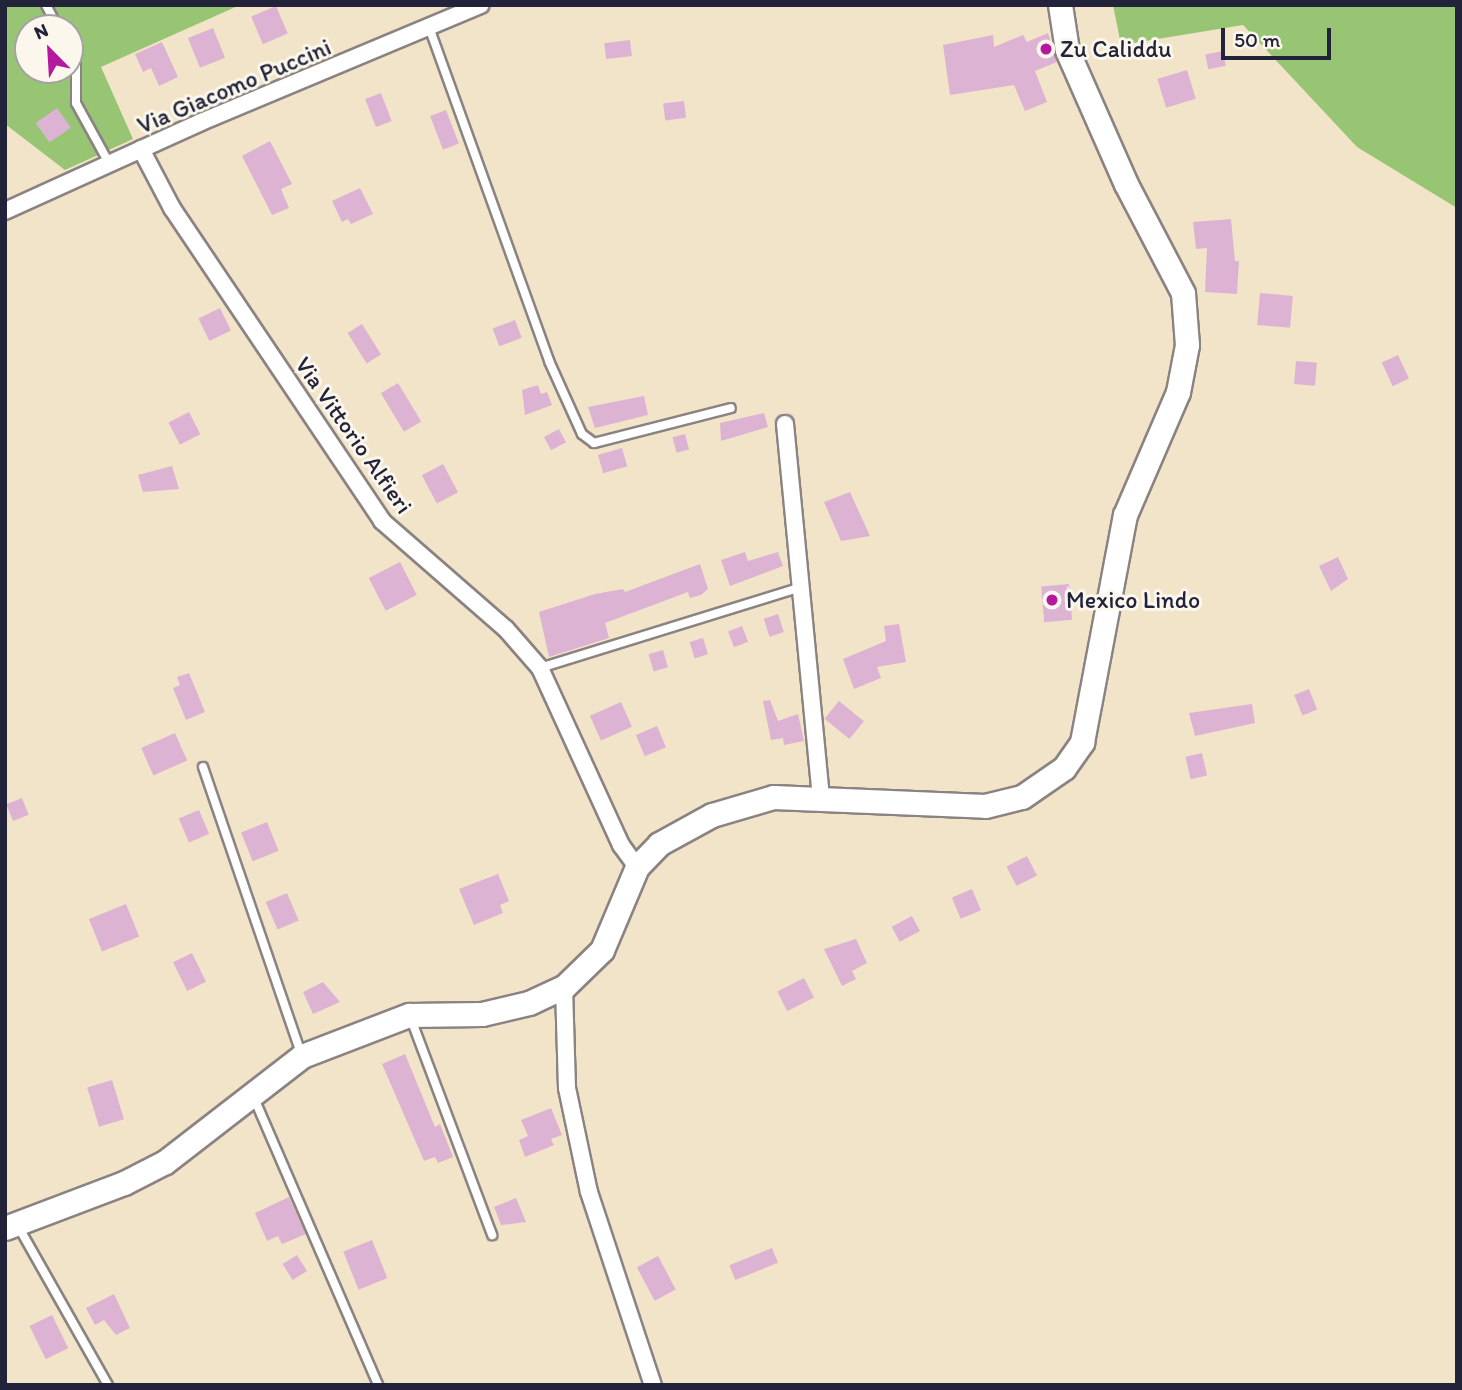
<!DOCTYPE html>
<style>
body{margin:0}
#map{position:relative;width:1462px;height:1390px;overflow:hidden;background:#f2e4c8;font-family:Itim,sans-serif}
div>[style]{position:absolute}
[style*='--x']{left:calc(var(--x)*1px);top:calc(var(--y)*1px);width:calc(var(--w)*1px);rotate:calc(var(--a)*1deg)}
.green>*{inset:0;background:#98c573}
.building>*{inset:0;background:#ddb3d4;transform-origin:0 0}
.roads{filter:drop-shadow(2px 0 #8a8382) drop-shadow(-2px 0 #8a8382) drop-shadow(0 2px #8a8382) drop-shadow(0 -2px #8a8382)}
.lane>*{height:8px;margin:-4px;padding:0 4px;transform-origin:4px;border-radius:4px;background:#fff}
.street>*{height:16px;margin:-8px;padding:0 8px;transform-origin:8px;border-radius:8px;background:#fff}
.secondary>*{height:23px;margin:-11.5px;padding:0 11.5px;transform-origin:11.5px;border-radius:11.5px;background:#fff}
.dots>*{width:19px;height:19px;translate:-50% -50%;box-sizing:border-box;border:4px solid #fbf7ec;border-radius:50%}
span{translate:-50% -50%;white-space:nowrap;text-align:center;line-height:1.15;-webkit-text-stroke:6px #fbf7ec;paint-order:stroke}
.poi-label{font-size:24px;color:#22223b}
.left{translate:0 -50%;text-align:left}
.street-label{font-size:24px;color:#22223b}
.frame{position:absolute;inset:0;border:7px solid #22223b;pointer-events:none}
.north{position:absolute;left:14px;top:14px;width:70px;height:70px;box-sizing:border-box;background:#fbf7ec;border:2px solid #a4a2a5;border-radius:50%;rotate:336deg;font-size:19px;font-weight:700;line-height:28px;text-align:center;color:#22223b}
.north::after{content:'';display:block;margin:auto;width:24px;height:32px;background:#b5179e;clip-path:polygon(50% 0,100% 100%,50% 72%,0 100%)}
.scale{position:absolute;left:1221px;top:28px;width:110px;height:32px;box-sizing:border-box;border:4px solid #22223b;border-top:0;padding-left:9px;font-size:21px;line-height:24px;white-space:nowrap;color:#22223b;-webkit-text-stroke:5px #fbf7ec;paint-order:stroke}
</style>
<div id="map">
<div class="green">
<div style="clip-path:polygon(evenodd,5px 5px,240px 5px,101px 67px,133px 139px,65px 170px,5px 124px,5px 5px,28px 28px,70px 28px,70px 70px,28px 70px,28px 28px)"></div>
<div style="clip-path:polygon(1113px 5px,1457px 5px,1457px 208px,1357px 147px,1243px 25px,1121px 45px)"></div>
</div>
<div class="building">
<div style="left:276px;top:6px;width:30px;height:27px;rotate:67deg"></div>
<div style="left:213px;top:28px;width:32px;height:27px;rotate:68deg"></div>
<div style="clip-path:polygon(1048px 33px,1057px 62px,1035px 71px,1047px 102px,1025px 111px,1014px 85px,950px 95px,943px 45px,993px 35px,994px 47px,1023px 35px,1027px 42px)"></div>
<div style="left:630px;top:40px;width:16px;height:26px;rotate:83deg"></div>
<div style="clip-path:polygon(162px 42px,178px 77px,159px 86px,151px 68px,143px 72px,135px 54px)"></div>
<div style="left:1223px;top:51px;width:15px;height:18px;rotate:79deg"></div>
<div style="left:1187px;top:70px;width:30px;height:31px;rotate:73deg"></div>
<div style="left:381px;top:93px;width:30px;height:17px;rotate:69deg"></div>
<div style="left:684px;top:101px;width:17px;height:21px;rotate:83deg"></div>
<div style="left:57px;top:108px;width:24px;height:26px;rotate:55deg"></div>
<div style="left:446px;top:110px;width:36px;height:17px;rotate:69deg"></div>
<div style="clip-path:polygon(270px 141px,292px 184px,281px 189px,289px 208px,272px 215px,242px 156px)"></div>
<div style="clip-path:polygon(360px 188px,373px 214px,351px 224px,348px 219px,342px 222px,332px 201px)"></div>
<div style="clip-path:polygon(1231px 219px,1235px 261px,1239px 261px,1237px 294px,1205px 292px,1207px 248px,1196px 249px,1193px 222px)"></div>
<div style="left:1260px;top:293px;width:33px;height:32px;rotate:5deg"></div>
<div style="left:220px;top:308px;width:25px;height:24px;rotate:64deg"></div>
<div style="left:515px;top:320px;width:19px;height:24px;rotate:69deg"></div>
<div style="left:362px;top:324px;width:36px;height:17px;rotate:58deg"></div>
<div style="left:1398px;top:355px;width:26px;height:18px;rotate:65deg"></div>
<div style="left:1296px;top:361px;width:21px;height:23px;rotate:5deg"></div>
<div style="left:398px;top:383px;width:45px;height:20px;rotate:59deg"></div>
<div style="clip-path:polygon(538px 385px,541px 394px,547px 392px,552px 405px,525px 415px,522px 390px)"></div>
<div style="clip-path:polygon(644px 396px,648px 415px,595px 428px,588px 407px)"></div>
<div style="left:189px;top:412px;width:25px;height:23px;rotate:63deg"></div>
<div style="clip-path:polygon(764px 413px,768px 427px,721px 441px,720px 423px)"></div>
<div style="left:559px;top:429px;width:15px;height:17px;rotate:62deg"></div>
<div style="left:685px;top:434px;width:16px;height:13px;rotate:75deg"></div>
<div style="left:622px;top:448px;width:19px;height:25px;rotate:74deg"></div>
<div style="left:443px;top:464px;width:32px;height:24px;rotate:62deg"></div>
<div style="clip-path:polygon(172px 466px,179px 489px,143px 492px,138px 475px)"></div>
<div style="clip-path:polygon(850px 492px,870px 536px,841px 541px,824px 502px)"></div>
<div style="clip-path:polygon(745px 552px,748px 561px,778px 552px,783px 566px,730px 586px,721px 560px)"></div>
<div style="clip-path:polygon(1338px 557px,1348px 579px,1331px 591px,1319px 566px)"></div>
<div style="left:400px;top:562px;width:37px;height:35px;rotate:63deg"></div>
<div style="clip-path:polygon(700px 564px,708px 589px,701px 595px,690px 598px,688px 592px,605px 623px,609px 638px,549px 657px,539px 612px,595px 594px,623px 589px,625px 592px)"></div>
<div style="left:1069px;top:584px;width:36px;height:28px;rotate:85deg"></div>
<div style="left:778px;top:614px;width:19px;height:15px;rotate:72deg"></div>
<div style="clip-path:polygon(899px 624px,906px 662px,877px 667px,881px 678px,854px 689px,843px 659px,886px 641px,884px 626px)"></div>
<div style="left:742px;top:626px;width:17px;height:15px;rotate:69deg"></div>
<div style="left:703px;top:638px;width:17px;height:14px;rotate:73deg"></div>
<div style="left:663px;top:650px;width:18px;height:15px;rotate:74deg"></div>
<div style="clip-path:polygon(189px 673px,205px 712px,186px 720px,173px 688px,180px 685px,177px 677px)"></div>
<div style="left:1309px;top:689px;width:22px;height:16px;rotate:68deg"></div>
<div style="clip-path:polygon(770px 700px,778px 721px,798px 714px,804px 741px,784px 745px,783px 738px,771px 740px,763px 701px)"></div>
<div style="left:839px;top:701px;width:32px;height:23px;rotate:39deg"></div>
<div style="left:621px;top:702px;width:27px;height:34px;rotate:66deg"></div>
<div style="clip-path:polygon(1252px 704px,1255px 723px,1195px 736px,1189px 713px)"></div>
<div style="left:657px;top:726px;width:23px;height:23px;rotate:67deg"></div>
<div style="left:175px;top:733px;width:30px;height:37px;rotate:66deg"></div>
<div style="left:1202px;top:753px;width:23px;height:17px;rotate:77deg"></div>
<div style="left:22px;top:798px;width:18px;height:17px;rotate:68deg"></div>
<div style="left:199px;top:810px;width:26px;height:22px;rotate:67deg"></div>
<div style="left:267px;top:822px;width:31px;height:28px;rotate:68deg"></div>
<div style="left:1027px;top:856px;width:22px;height:23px;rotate:63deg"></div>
<div style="clip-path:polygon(498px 874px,509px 901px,500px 905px,503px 913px,474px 925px,459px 889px)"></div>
<div style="left:972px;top:889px;width:23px;height:22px;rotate:67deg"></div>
<div style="left:287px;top:893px;width:30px;height:23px;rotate:67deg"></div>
<div style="left:126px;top:904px;width:35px;height:40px;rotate:68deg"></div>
<div style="left:912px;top:916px;width:17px;height:23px;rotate:62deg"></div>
<div style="clip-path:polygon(856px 939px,867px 963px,852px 971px,856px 979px,842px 986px,824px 949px)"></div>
<div style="left:192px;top:953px;width:32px;height:21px;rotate:64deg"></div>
<div style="left:804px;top:978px;width:22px;height:30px;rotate:63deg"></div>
<div style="clip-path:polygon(323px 982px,340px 1002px,313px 1014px,303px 992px)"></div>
<div style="clip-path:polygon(405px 1054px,435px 1127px,440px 1124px,453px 1157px,438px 1163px,435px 1157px,424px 1161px,382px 1064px)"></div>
<div style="left:112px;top:1080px;width:41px;height:26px;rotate:73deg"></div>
<div style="clip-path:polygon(551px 1108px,562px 1135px,551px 1139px,554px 1145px,525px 1157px,519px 1140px,528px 1136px,521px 1120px)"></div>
<div style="clip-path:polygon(289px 1197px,306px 1234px,282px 1244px,278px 1236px,267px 1241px,255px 1213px)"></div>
<div style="clip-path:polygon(516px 1198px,526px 1222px,501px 1225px,494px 1207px)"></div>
<div style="left:372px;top:1240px;width:41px;height:31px;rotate:68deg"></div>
<div style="left:772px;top:1248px;width:16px;height:46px;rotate:68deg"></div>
<div style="left:297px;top:1255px;width:19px;height:17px;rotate:58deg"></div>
<div style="left:658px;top:1256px;width:38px;height:24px;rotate:62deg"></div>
<div style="clip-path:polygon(114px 1294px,130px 1328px,116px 1335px,104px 1320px,95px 1325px,86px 1308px)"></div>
<div style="left:52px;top:1315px;width:37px;height:25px;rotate:64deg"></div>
</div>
<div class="roads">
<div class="lane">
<div style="--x:46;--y:5;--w:26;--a:62"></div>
<div style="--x:429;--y:27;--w:355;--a:70.2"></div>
<div style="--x:549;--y:361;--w:80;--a:65.7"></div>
<div style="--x:582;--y:434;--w:15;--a:37"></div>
<div style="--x:594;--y:443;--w:141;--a:-14.3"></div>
<div style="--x:70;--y:49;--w:14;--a:65"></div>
<div style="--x:76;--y:62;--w:41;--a:90"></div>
<div style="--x:76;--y:103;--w:68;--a:61.2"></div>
<div style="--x:540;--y:668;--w:274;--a:-17.2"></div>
<div style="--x:203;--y:767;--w:302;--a:71.1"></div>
<div style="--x:411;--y:1019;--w:231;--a:69.4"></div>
<div style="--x:254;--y:1098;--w:313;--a:66.6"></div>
<div style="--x:18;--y:1226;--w:183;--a:60.5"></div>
</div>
<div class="street">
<div style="--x:141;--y:149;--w:67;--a:62.3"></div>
<div style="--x:172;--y:208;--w:377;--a:56.1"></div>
<div style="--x:382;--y:521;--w:164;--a:41.1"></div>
<div style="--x:506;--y:629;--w:52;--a:48.9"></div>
<div style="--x:540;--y:668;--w:195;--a:65.4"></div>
<div style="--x:621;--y:845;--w:27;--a:54"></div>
<div style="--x:5;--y:211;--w:215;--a:-24.4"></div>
<div style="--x:201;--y:122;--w:303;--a:-22.7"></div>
<div style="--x:785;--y:424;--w:374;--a:84.5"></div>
<div style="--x:564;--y:987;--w:101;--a:88.3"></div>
<div style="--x:567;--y:1088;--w:106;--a:78.1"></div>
<div style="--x:589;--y:1192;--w:203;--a:71.7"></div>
</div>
<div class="secondary">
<div style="--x:5;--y:1228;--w:127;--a:-20.7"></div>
<div style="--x:124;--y:1183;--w:46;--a:-27.1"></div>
<div style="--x:165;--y:1162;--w:173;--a:-37.7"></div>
<div style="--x:302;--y:1056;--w:115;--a:-21"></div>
<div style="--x:409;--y:1015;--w:73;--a:-0.8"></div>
<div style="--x:482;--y:1014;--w:48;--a:-13.2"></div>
<div style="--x:529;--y:1003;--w:38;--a:-25"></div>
<div style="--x:564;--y:987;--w:53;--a:-44.2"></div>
<div style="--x:602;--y:950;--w:90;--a:-67.1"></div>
<div style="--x:637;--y:867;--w:32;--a:-46"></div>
<div style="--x:659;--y:844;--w:60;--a:-28.7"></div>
<div style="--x:712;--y:815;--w:64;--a:-16.4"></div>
<div style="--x:773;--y:797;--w:212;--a:2.4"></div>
<div style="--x:985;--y:806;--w:38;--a:-14"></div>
<div style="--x:1022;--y:797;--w:51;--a:-34.6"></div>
<div style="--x:1064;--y:768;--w:32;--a:-55"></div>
<div style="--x:1082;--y:742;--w:231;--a:-79.3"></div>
<div style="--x:1125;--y:515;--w:134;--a:-66.7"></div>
<div style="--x:1178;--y:392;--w:48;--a:-79.2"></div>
<div style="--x:1187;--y:345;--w:52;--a:-94.4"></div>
<div style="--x:1183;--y:293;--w:123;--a:-117.6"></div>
<div style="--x:1126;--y:184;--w:146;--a:-113.8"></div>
<div style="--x:1067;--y:50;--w:46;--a:-98.8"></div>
</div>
</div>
<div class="dots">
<div style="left:1046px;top:49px;background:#b5179e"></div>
<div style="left:1052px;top:600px;background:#b5179e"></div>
</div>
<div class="poi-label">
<span class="left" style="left:1060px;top:49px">Zu Caliddu</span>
<span class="left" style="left:1066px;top:600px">Mexico Lindo</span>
</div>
<div class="street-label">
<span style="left:234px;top:86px;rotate:-23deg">Via Giacomo Puccini</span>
<span style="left:354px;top:435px;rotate:55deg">Via Vittorio Alfieri</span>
</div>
<div class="frame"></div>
<div class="north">N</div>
<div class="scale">50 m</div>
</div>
